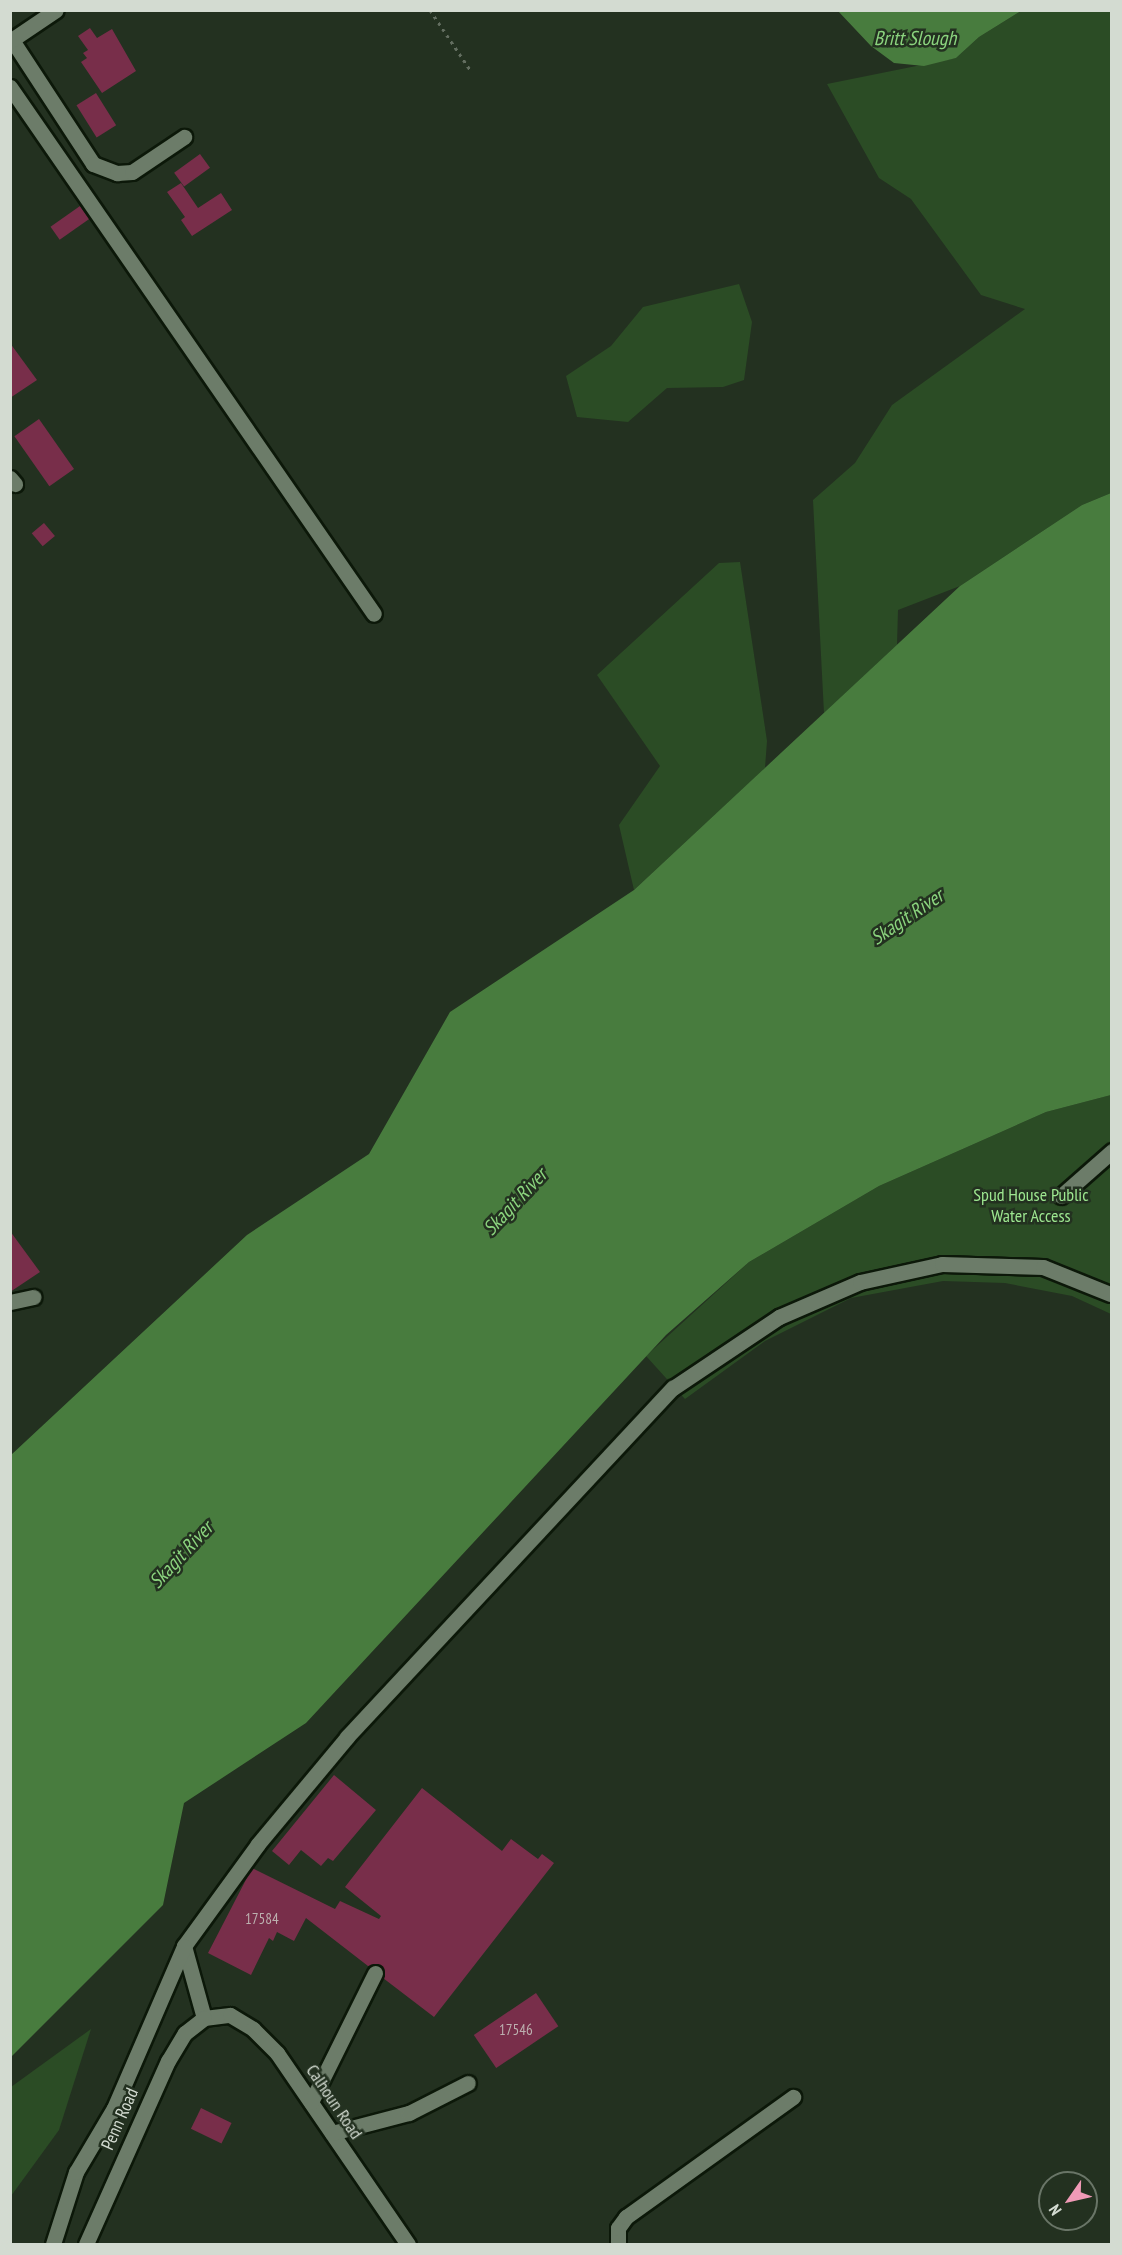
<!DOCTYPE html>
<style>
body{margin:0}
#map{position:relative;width:1122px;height:2255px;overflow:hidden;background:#233120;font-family:"PT Sans Narrow",sans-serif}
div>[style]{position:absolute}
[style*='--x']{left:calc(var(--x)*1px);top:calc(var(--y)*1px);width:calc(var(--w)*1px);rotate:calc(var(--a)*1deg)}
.green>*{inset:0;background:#2b4c25}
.water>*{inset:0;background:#487c3e}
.building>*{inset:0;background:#782e4a;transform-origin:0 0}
.path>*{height:3px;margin-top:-1.5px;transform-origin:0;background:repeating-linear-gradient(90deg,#636e60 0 3px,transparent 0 7.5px)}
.roads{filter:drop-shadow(2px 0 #0c1809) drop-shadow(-2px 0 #0c1809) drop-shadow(0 2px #0c1809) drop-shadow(0 -2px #0c1809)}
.minor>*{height:15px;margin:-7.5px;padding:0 7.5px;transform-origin:7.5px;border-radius:7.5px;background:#6c7c69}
span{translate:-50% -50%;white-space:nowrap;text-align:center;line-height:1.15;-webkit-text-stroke:5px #233120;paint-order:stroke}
.number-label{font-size:15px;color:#bcb0af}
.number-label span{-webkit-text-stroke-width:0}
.park-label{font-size:18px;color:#9de790}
.street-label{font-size:18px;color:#d3dbd1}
.water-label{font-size:20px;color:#8bd47e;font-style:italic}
.frame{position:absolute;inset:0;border:12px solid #d3dbd1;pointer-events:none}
.north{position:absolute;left:1038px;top:2171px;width:60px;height:60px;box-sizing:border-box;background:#233120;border:2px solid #697567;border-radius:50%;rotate:236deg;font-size:16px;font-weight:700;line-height:24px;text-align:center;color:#d3dbd1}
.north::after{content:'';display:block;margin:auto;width:21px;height:27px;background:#f09ab6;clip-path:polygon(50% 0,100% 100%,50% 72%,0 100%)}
</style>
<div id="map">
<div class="green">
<div style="clip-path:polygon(1021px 11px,1111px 11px,1111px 493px,1082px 505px,960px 586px,898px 610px,897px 645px,824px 713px,813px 500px,855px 463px,892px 405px,1025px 309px,981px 295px,911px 199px,879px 178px,827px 84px,956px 58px,979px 37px)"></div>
<div style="clip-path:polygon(739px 284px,752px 322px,744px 380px,723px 387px,667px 388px,628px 422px,577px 417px,566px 376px,611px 346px,643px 307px)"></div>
<div style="clip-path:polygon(740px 562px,767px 741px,765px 768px,634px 890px,619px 825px,660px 766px,597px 675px,719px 563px)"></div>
<div style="clip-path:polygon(1111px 1095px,1111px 1314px,1072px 1296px,1005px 1283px,943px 1281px,851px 1298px,765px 1341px,685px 1399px,646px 1356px,749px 1262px,879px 1186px,1046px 1112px)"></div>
<div style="clip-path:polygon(91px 2029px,59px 2130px,11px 2196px,11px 2087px)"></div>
</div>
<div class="water">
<div style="clip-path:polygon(838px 11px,1021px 11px,979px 37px,956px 58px,924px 66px,894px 63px,871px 46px)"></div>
<div style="clip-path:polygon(1111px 493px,1111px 1095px,1046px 1112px,879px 1186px,749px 1262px,666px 1335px,306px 1723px,184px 1803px,163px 1905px,11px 2057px,11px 1455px,247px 1235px,369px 1154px,450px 1012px,634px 890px,960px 586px,1082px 505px)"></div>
</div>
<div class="building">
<div style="clip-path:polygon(90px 28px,97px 38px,112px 29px,136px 71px,102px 93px,81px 62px,87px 58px,83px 53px,88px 50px,78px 36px)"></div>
<div style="left:96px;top:93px;width:38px;height:23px;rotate:58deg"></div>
<div style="left:200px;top:154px;width:17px;height:32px;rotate:54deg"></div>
<div style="clip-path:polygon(181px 183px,198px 208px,221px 193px,232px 210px,192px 236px,181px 220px,185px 217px,167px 192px)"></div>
<div style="left:80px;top:206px;width:16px;height:36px;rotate:55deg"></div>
<div style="clip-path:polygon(10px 343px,37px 380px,10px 398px)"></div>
<div style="left:39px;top:419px;width:61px;height:30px;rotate:55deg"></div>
<div style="left:44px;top:523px;width:17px;height:16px;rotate:50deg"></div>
<div style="clip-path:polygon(10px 1231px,40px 1272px,10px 1292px)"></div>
<div style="clip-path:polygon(334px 1775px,376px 1810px,333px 1861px,328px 1858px,321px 1866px,301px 1850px,289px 1865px,272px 1851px)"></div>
<div style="clip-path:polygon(422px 1788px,502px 1851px,511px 1839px,538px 1859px,542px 1854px,554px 1863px,434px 2017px,383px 1978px,380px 1965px,368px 1966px,306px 1918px,294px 1941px,277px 1932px,273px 1941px,269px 1938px,251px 1975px,208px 1953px,252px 1868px,335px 1909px,340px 1901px,379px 1919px,381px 1916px,345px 1887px)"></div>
<div style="left:536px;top:1993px;width:40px;height:75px;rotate:56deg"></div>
<div style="left:201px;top:2108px;width:34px;height:23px;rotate:26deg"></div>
</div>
<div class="path">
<div style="--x:430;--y:10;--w:73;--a:56.1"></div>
</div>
<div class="roads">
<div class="minor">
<div style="--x:12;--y:40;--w:148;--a:56.8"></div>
<div style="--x:93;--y:164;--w:26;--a:21"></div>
<div style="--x:117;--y:173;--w:15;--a:-4"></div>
<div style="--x:132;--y:172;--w:63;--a:-33.9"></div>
<div style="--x:10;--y:41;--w:55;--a:-34"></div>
<div style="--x:10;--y:87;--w:640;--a:55.37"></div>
<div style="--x:10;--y:478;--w:8;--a:50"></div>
<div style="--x:1061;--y:1196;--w:68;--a:-41.4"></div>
<div style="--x:10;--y:1302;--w:24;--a:-12"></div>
<div style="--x:204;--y:2018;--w:75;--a:-105.5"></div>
<div style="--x:184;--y:1946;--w:126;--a:-54"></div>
<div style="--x:258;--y:1844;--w:139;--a:-50.2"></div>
<div style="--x:347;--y:1737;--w:478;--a:-47"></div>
<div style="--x:673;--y:1388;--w:128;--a:-33.8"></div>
<div style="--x:779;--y:1317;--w:88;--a:-23.4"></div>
<div style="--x:860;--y:1282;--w:84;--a:-12.4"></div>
<div style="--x:942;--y:1264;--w:101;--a:1.7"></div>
<div style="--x:1043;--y:1267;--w:72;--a:21.9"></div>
<div style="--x:204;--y:2018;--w:26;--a:-7"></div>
<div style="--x:230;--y:2015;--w:27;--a:31"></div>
<div style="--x:253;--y:2029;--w:34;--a:45"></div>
<div style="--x:277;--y:2053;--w:232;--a:55.6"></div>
<div style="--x:311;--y:2102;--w:144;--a:-63.6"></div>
<div style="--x:332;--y:2133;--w:80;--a:-14.6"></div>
<div style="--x:409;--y:2113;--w:66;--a:-27"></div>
<div style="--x:53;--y:2244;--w:76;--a:-72.3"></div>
<div style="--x:76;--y:2172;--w:74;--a:-59.3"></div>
<div style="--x:114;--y:2108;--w:176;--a:-66.6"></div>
<div style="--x:86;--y:2244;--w:201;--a:-65.9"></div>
<div style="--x:168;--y:2061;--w:33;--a:-59"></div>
<div style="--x:185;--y:2033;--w:24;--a:-38"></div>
<div style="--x:618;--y:2244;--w:16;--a:-90"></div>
<div style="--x:618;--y:2228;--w:14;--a:-54"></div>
<div style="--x:626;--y:2217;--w:206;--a:-35.7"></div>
</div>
</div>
<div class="number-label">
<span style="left:262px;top:1919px">17584</span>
<span style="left:516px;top:2030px">17546</span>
</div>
<div class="park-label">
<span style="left:1031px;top:1206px">Spud House Public<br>Water Access</span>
</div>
<div class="street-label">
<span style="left:334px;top:2102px;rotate:56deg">Calhoun Road</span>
<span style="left:120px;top:2119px;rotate:-66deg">Penn Road</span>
</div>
<div class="water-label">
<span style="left:915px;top:38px">Britt Slough</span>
<span style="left:907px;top:917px;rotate:-34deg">Skagit River</span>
<span style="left:515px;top:1202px;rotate:-47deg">Skagit River</span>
<span style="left:181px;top:1555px;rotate:-47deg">Skagit River</span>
</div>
<div class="frame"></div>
<div class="north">N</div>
</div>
